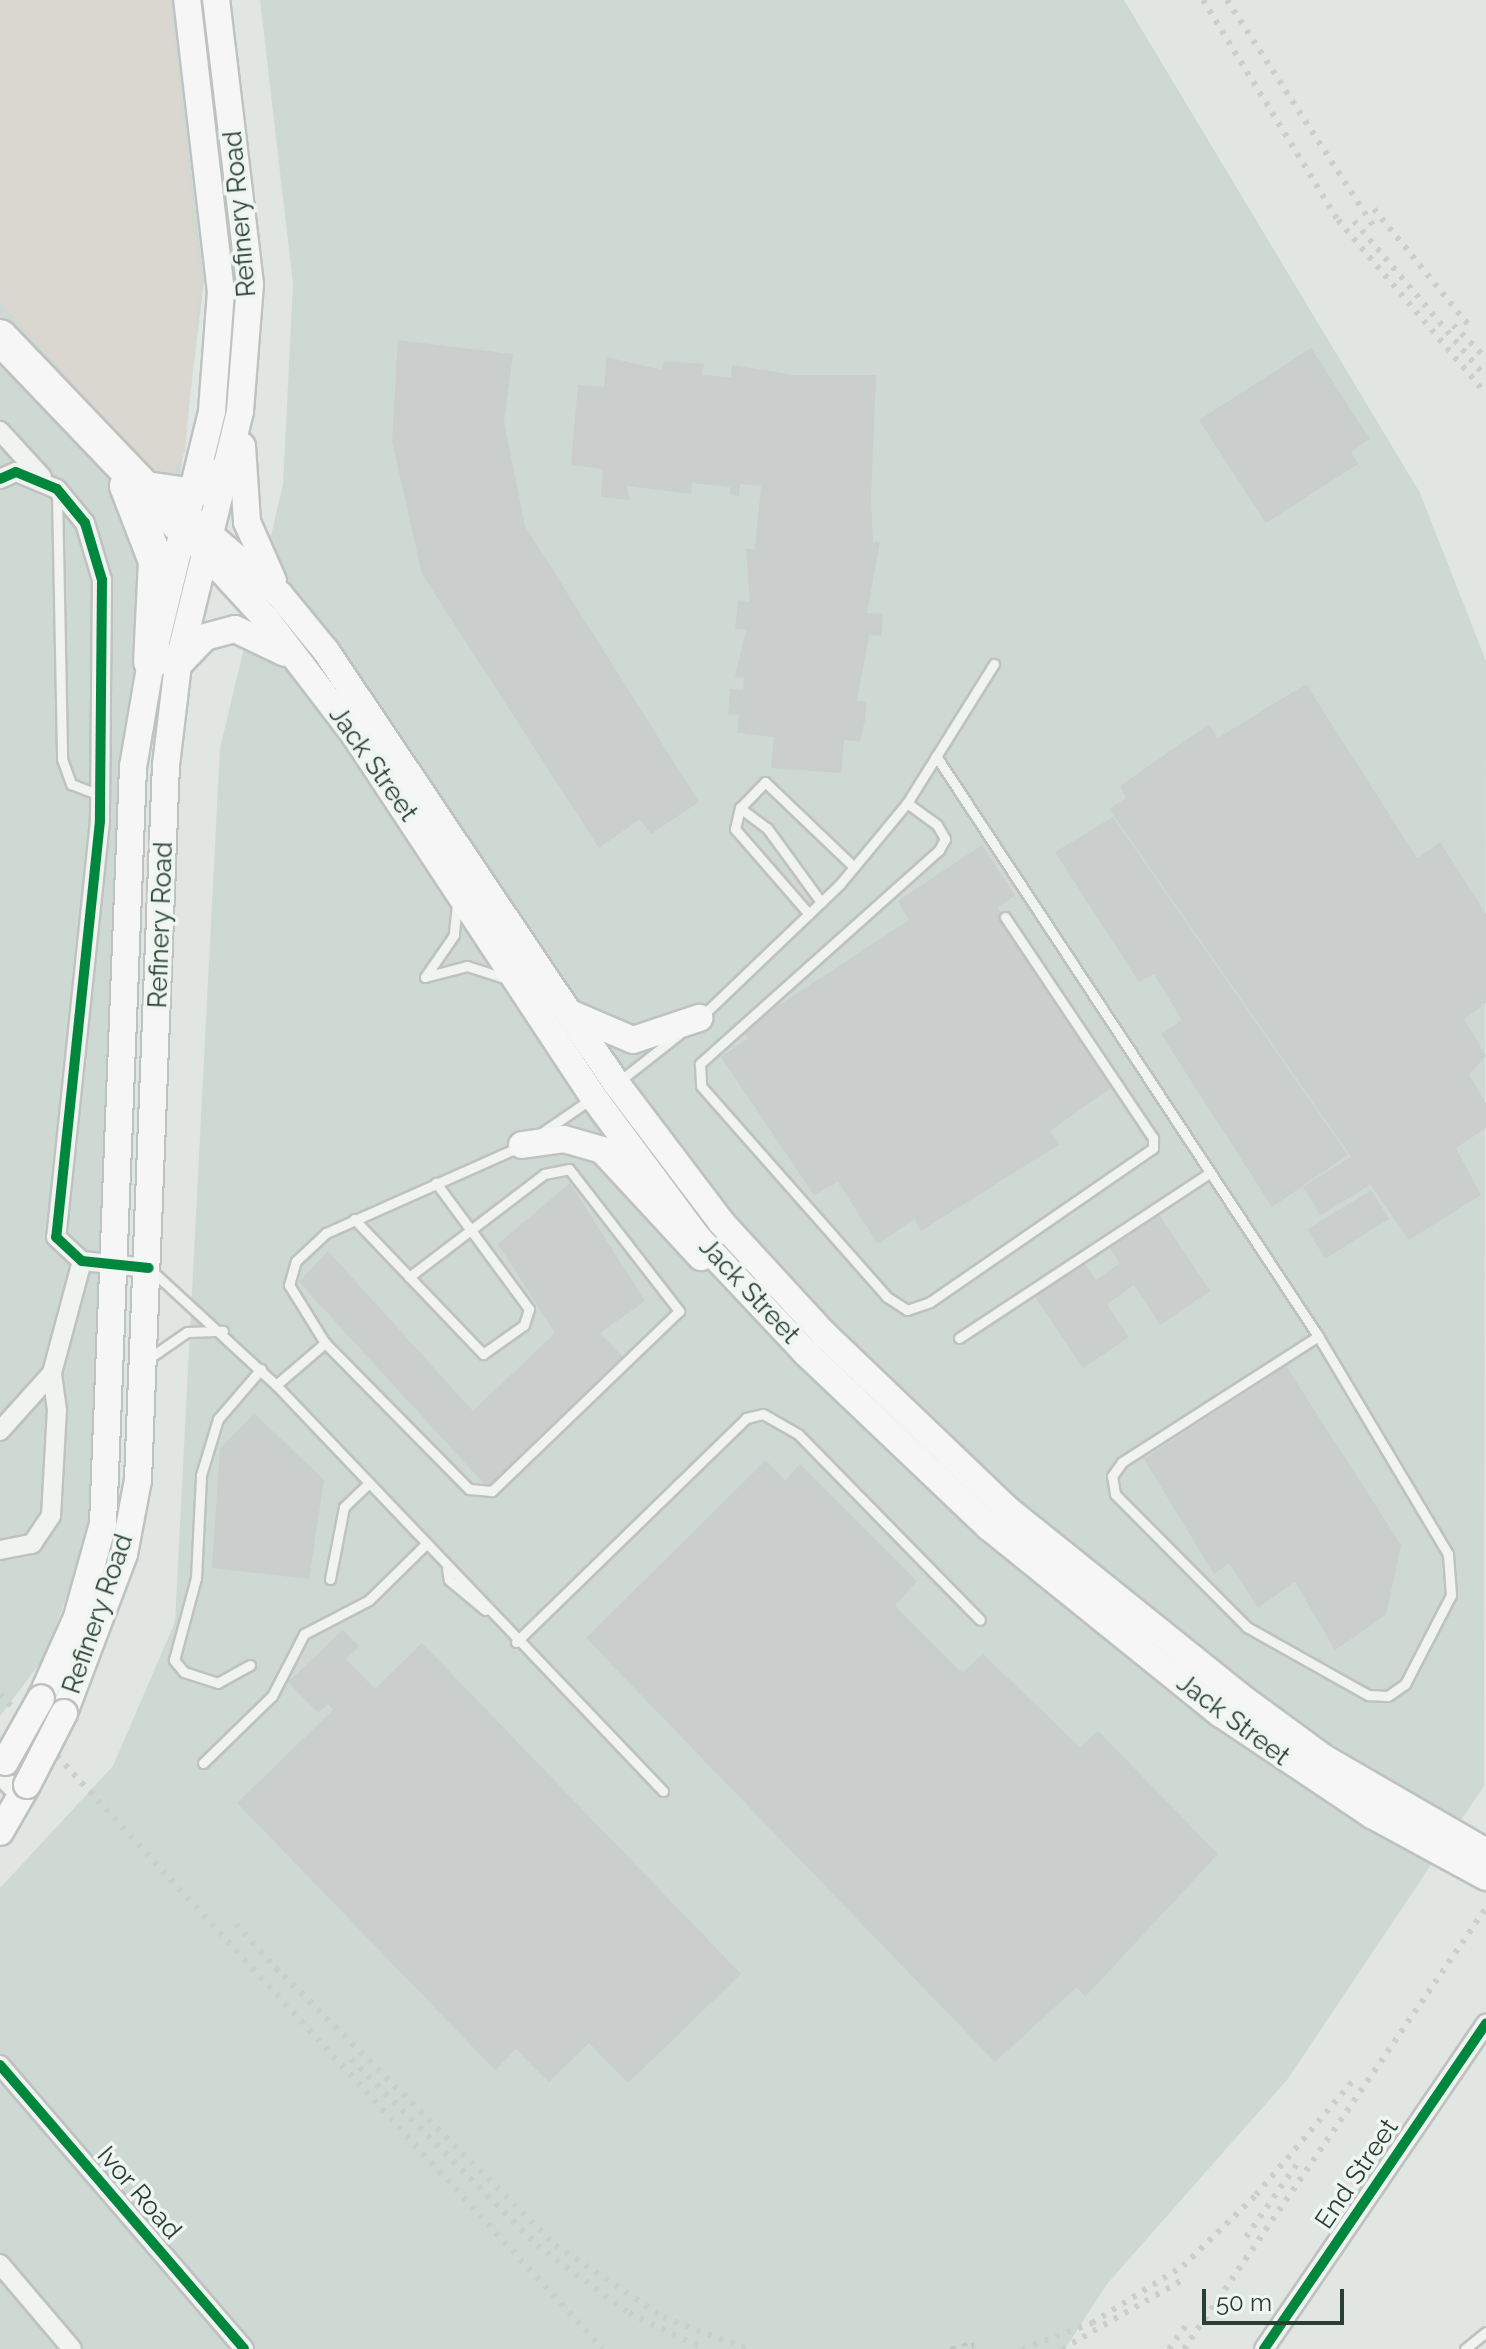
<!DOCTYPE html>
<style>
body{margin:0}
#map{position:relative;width:1486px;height:2349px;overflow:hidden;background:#e1e6e3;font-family:Raleway,sans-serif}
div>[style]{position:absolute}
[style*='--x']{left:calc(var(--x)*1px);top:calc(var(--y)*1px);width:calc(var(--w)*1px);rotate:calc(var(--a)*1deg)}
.built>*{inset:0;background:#cfd9d3}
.green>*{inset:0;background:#d9d7d0}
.building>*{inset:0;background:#cacecc;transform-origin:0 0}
.path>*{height:3px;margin-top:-1.5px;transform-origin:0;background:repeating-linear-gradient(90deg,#c1c6c3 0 6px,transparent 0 12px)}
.roads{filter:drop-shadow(2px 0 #bec2c0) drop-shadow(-2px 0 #bec2c0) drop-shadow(0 2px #bec2c0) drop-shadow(0 -2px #bec2c0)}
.lane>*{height:9px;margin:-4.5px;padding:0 4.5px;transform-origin:4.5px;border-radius:4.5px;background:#f1f3f1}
.street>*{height:18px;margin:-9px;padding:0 9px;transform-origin:9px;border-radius:9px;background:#f1f3f1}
.secondary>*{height:26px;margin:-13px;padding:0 13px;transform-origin:13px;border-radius:13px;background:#f5f6f5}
.highway>*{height:34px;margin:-17px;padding:0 17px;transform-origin:17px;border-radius:17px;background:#f5f6f5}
.rail>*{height:6px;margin-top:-3px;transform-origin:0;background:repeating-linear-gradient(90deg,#cacecc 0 4px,transparent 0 12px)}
.bridges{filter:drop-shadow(2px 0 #bec2c0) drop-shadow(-2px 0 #bec2c0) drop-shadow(0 2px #bec2c0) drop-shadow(0 -2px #bec2c0)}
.secondary-bridge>*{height:26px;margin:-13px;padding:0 13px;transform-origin:13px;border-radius:13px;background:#f5f6f5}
.cycleway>*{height:10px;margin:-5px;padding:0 5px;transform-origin:5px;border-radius:5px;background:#00873e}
span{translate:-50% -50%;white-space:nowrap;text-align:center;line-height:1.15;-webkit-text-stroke:7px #eff6f2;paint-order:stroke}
.street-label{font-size:26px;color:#293f34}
.scale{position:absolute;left:1202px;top:2289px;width:142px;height:36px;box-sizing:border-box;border:4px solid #293f34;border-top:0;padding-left:10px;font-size:24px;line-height:28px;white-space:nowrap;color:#293f34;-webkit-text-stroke:6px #eff6f2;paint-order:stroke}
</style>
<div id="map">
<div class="built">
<div style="clip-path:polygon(0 0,172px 0,204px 281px,174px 526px,131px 719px,102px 1173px,101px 1504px,44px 1658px,0 1716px)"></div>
<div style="clip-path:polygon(260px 0,1124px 0,1420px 493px,1486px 661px,1484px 1786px,1287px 2080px,1107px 2284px,1065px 2349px,0 2349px,0 1888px,113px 1766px,175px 1622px,220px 748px,283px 485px,293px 284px)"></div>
</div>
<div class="green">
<div style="clip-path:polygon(0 0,170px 0,201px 281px,185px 452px,166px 486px,0 302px)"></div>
</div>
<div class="building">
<div style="clip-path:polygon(398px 340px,513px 354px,504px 422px,525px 526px,699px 802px,651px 834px,640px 819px,599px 848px,422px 574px,392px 441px)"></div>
<div style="clip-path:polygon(1311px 348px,1370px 439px,1351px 452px,1358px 464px,1266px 523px,1199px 420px)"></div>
<div style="clip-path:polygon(607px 357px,662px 370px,664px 361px,704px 364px,702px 375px,731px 377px,732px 365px,794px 375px,876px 375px,871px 498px,873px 542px,880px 542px,867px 613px,883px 614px,881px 636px,869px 635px,857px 701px,866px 702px,865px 720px,860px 741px,844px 740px,841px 773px,771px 768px,774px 737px,737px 733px,739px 715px,728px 714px,730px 689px,743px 690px,744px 678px,735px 677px,746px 630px,735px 629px,738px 600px,750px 602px,746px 549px,755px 549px,761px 486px,740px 484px,739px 496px,730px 495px,730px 487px,692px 483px,691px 494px,627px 486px,629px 500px,601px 497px,603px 469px,571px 465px,578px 385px,604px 387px)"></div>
<div style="clip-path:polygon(1306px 684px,1417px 858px,1440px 842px,1486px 914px,1486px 1003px,1464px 1019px,1486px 1056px,1469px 1075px,1486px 1103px,1486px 1128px,1456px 1148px,1481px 1195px,1409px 1240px,1109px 809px,1126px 798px,1120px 786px,1209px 724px,1218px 738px)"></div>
<div style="clip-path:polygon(1113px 817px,1348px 1155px,1272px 1207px,1161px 1034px,1182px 1020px,1154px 974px,1139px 982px,1055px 852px)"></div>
<div style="clip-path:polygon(982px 845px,1015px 895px,998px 908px,1112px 1087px,1050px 1131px,1060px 1144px,921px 1231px,914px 1219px,878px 1244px,838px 1182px,814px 1195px,721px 1057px,748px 1038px,741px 1030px,909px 920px,898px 901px)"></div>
<div style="left:1352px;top:1156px;width:34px;height:58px;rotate:58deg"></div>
<div style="clip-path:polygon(570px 1183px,645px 1301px,600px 1333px,627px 1361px,487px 1487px,299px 1282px,328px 1251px,473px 1411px,555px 1333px,498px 1244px)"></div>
<div style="left:1371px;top:1190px;width:34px;height:75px;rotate:58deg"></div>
<div style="clip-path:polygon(1159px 1215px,1210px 1291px,1160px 1325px,1134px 1285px,1107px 1304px,1129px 1337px,1083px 1368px,1035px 1297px,1084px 1263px,1096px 1280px,1120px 1263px,1110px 1248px)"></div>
<div style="clip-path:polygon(1286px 1366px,1401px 1545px,1386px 1615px,1335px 1650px,1295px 1582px,1258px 1608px,1229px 1563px,1214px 1574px,1144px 1459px)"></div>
<div style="clip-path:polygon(254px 1413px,324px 1480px,309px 1579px,212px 1568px,220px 1449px)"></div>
<div style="clip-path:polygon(766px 1460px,785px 1481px,800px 1464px,917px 1581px,895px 1606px,962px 1673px,983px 1654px,1080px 1747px,1098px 1731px,1218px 1854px,1085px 1997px,1077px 1987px,995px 2062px,586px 1638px)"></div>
<div style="clip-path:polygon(343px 1630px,359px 1646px,346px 1659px,375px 1689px,422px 1643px,741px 1974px,628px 2083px,589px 2043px,549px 2082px,516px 2049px,495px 2070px,237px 1803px,333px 1710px,328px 1704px,318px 1713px,288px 1682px)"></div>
</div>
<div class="path">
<div style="--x:950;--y:2348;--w:23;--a:-15"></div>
<div style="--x:972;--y:2342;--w:7;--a:74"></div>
</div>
<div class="roads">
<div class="lane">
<div style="--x:57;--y:493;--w:266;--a:88.9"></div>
<div style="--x:62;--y:759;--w:27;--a:70"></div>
<div style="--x:71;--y:784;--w:31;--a:21"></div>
<div style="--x:936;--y:756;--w:694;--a:56.63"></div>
<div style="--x:1318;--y:1336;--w:254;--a:59.2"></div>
<div style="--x:1448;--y:1554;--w:41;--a:85.8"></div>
<div style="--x:1451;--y:1595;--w:100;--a:117.3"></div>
<div style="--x:1405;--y:1684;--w:21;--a:145"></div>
<div style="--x:1388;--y:1696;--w:20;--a:-177"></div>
<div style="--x:1368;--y:1695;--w:139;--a:-150.7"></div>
<div style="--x:1247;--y:1627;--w:187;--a:-134.8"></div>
<div style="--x:1115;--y:1494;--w:18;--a:-99"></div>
<div style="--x:1112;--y:1476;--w:17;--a:-54"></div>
<div style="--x:1122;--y:1462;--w:233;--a:-32.7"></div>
<div style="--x:907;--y:803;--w:37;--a:36"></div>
<div style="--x:937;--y:825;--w:16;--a:60"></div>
<div style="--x:945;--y:839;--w:13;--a:119"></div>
<div style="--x:939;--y:850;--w:321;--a:138.2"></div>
<div style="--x:700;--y:1064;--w:22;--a:87"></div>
<div style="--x:701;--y:1086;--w:281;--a:48.6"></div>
<div style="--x:887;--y:1297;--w:24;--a:33"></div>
<div style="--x:907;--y:1310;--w:24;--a:-19"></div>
<div style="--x:930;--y:1302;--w:271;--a:-34.6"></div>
<div style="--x:1153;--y:1148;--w:10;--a:-90"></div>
<div style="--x:1153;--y:1138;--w:266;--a:-123.8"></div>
<div style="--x:740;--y:808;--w:34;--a:37"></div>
<div style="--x:767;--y:828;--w:92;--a:53.9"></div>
<div style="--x:457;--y:904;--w:31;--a:96"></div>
<div style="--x:454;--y:935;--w:51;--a:124.6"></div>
<div style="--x:425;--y:977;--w:43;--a:-14.7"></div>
<div style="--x:467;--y:966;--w:39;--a:18"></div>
<div style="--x:809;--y:914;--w:113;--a:-131"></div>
<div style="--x:735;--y:829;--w:22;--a:-77"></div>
<div style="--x:740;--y:808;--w:36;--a:-46"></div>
<div style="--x:765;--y:782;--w:123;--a:43.7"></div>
<div style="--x:702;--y:1016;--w:191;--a:-43.7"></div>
<div style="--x:840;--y:884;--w:105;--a:-50.4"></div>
<div style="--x:907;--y:803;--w:164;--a:-58"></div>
<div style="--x:617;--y:1083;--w:78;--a:-38.2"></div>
<div style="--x:540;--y:1134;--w:62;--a:-34.5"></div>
<div style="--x:354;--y:1219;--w:187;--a:46.3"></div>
<div style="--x:483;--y:1354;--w:50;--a:-35.3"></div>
<div style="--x:524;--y:1325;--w:17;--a:-73"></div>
<div style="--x:529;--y:1309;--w:157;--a:-126.4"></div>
<div style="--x:151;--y:1270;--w:170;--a:42.6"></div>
<div style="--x:276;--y:1385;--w:65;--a:-40.6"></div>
<div style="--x:409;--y:1277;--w:170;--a:-37.3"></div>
<div style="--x:544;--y:1174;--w:25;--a:-11"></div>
<div style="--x:569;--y:1169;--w:180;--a:52.2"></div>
<div style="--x:679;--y:1311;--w:260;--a:136.1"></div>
<div style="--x:492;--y:1491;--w:23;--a:-175"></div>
<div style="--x:469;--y:1489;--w:205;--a:-134.6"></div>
<div style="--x:325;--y:1343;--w:68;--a:-121.8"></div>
<div style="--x:289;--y:1285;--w:25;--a:-74"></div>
<div style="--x:296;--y:1261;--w:41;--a:-43"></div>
<div style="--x:326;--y:1233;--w:214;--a:-24"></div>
<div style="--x:959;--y:1338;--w:298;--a:-33.4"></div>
<div style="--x:148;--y:1359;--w:47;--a:-34.7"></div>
<div style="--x:187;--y:1332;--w:36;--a:-2"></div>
<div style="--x:276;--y:1385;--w:561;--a:46.37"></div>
<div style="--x:447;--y:1569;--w:11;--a:80"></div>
<div style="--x:449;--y:1580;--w:47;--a:39.8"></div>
<div style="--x:330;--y:1579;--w:73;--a:-79"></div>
<div style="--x:344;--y:1507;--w:35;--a:-44"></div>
<div style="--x:516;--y:1642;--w:321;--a:-44.2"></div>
<div style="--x:746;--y:1418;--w:17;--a:-13"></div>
<div style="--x:763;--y:1414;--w:40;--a:29.7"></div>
<div style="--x:798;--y:1434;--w:260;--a:45.6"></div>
<div style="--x:250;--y:1665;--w:37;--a:151"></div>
<div style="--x:218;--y:1683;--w:36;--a:-162"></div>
<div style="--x:184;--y:1672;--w:16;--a:-130"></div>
<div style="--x:174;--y:1660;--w:85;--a:-75"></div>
<div style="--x:196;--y:1578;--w:103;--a:-87.2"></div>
<div style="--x:201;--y:1475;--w:59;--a:-73.1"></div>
<div style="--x:218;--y:1419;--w:66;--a:-49.3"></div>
<div style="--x:203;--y:1763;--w:96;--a:-44.2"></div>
<div style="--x:272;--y:1696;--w:70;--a:-62.7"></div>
<div style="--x:304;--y:1634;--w:73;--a:-27.6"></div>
<div style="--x:369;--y:1600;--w:78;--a:-44.5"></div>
<div style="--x:1465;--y:2349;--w:27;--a:-39"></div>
</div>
<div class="street">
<div style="--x:0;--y:431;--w:62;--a:47.6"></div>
<div style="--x:0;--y:479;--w:17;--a:-24"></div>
<div style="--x:16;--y:472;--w:44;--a:22.5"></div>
<div style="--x:57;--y:489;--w:44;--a:50.5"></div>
<div style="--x:85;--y:523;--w:59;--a:73.4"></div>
<div style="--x:102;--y:580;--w:241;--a:90.5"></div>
<div style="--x:100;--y:821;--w:418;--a:96"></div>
<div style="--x:56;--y:1237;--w:35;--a:43"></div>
<div style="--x:82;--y:1261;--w:67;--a:6"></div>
<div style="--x:0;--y:1431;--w:78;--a:-48.1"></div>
<div style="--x:0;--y:1550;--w:33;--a:-11"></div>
<div style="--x:32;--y:1544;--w:34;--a:-56"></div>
<div style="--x:51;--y:1516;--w:106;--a:-86.8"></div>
<div style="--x:57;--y:1410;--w:37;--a:-98"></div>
<div style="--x:52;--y:1373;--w:116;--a:-75"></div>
<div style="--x:0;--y:1775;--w:30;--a:46"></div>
<div style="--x:0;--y:2065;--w:374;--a:49.3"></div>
<div style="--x:0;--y:2264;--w:111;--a:49.7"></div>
<div style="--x:1264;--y:2349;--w:394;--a:-55.7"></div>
</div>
<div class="secondary">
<div style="--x:242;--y:446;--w:76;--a:86.2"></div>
<div style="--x:247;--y:522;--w:64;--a:66.2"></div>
<div style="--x:191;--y:519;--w:117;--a:40.5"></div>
<div style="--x:280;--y:595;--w:72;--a:50.6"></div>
<div style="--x:326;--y:651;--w:520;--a:56.13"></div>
<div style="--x:616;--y:1083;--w:174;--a:52.9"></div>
<div style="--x:721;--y:1222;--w:154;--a:47.4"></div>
<div style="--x:825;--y:1335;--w:252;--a:43.7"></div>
<div style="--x:1007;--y:1509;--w:297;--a:38.8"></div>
<div style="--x:1238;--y:1695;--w:107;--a:36.2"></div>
<div style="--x:1324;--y:1758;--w:187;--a:30.1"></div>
<div style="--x:187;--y:533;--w:117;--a:47.4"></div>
<div style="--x:266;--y:619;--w:145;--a:52.6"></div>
<div style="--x:354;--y:734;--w:436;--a:56.6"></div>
<div style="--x:594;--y:1098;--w:174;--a:53.4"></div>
<div style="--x:698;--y:1238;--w:158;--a:46.8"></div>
<div style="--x:806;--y:1353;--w:253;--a:43.6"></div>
<div style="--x:989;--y:1527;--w:298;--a:38.9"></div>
<div style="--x:1221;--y:1714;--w:182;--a:33.8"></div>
<div style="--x:1372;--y:1815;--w:130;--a:28.5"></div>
<div style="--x:179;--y:664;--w:37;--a:-46"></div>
<div style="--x:205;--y:637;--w:31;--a:-15"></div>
<div style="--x:235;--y:629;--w:55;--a:25.6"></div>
<div style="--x:572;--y:1014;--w:66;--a:23.1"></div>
<div style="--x:633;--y:1040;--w:70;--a:-18.4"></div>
<div style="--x:522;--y:1145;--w:42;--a:-8.1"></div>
<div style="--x:564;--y:1139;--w:40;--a:16"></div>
<div style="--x:602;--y:1150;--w:146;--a:47.2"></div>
<div style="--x:41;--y:1698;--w:89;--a:-66"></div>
<div style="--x:77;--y:1617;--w:97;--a:-74.4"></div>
<div style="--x:103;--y:1524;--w:758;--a:-87.73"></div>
<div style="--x:133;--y:767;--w:107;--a:-80.3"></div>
<div style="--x:151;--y:662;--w:258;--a:-76.3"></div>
<div style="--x:212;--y:411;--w:119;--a:-85.7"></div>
<div style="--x:221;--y:292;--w:294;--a:-96.6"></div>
<div style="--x:64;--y:1713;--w:170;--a:-69.3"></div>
<div style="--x:124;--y:1554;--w:75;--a:-79.3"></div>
<div style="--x:138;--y:1480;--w:716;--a:-87.76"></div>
<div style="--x:166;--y:765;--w:102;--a:-83.2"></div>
<div style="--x:178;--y:664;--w:260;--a:-76.2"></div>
<div style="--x:240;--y:411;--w:127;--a:-85.5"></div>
<div style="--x:250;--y:284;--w:286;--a:-96.8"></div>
<div style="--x:0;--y:1832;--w:54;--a:-60.1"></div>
</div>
<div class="highway">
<div style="--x:0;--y:337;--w:271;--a:46.3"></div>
<div style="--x:127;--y:486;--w:80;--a:68.9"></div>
<div style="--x:156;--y:561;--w:101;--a:92.8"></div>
<div style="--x:146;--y:489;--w:40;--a:8.5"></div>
<div style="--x:186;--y:495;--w:47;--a:-29.3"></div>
</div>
</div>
<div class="rail">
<div style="--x:1203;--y:0;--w:258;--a:58.5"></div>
<div style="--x:1338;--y:220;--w:228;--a:49.6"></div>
<div style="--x:1227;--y:0;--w:273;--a:57.1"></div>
<div style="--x:1374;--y:209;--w:155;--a:50.8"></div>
<div style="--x:1354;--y:221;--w:204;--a:49.8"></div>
<div style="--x:1453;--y:325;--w:47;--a:45"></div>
<div style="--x:0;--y:1694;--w:890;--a:47.37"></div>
<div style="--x:236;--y:1924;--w:67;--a:48"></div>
<div style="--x:275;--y:1967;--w:395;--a:44.8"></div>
<div style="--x:555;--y:2245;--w:130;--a:33.7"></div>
<div style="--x:663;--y:2317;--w:90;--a:20.9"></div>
<div style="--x:351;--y:2059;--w:263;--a:45"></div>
<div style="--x:537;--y:2245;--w:114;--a:36.5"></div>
<div style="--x:629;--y:2313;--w:83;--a:25.6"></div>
<div style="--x:1246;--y:2237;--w:96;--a:-55.2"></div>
<div style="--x:1022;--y:2349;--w:75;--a:-20.4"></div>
<div style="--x:1092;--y:2323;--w:107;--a:-32.1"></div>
<div style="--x:1183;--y:2266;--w:102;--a:-44.2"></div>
<div style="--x:1256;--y:2195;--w:148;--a:-49.7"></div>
<div style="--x:1062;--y:2349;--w:141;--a:-29.8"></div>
<div style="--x:1169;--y:2349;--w:32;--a:-54"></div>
<div style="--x:1184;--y:2349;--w:534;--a:-55.6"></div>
</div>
<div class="bridges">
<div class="secondary-bridge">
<div style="--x:5;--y:1762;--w:73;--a:-60.6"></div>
<div style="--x:27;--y:1785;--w:81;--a:-62.8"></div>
</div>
</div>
<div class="cycleway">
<div style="--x:0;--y:479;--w:17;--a:-24"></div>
<div style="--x:16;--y:472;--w:44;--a:22.5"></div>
<div style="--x:57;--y:489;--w:44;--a:50.5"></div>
<div style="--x:85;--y:523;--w:59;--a:73.4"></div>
<div style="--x:102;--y:580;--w:241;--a:90.5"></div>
<div style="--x:100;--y:821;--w:418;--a:96"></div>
<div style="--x:56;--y:1237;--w:35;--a:43"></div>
<div style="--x:82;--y:1261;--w:67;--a:6"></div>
<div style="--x:0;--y:2065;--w:374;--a:49.3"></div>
<div style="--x:1264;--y:2349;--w:394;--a:-55.7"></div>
</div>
<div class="street-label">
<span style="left:240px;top:214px;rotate:-95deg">Refinery Road</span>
<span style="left:373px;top:764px;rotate:55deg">Jack Street</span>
<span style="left:161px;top:925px;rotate:-88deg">Refinery Road</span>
<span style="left:749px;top:1291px;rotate:47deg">Jack Street</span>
<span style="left:98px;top:1614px;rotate:-71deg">Refinery Road</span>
<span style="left:1233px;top:1720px;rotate:37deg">Jack Street</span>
<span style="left:1357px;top:2174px;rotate:-56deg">End Street</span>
<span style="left:139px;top:2193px;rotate:49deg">Ivor Road</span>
</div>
<div class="scale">50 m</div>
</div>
